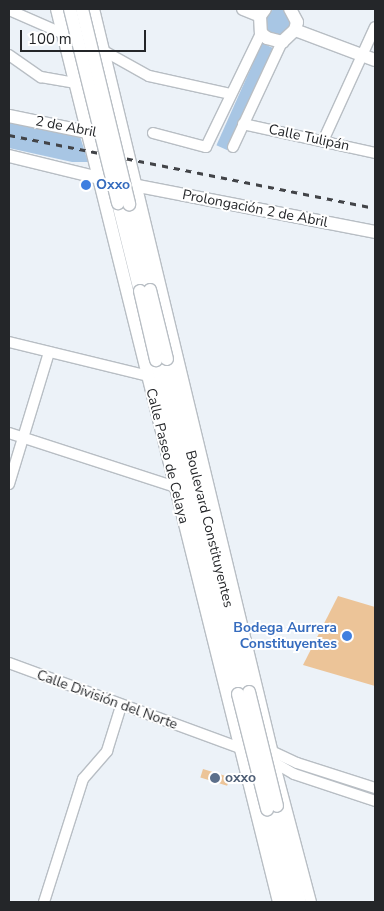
<!DOCTYPE html>
<meta charset="utf-8">
<style>
body{margin:0}
#map{position:relative;width:384px;height:911px;overflow:hidden;background:#ecf2f8;font-family:"Nunito Sans",sans-serif}
div>[style]{position:absolute}
[style*='--x']{left:calc(var(--x)*1px);top:calc(var(--y)*1px);width:calc(var(--w)*1px);rotate:calc(var(--a)*1deg)}
.green>*{inset:0;background:#a8c6e4;transform-origin:0 0}
.round{border-radius:50%}
.building>*{inset:0;background:#ecc498;transform-origin:0 0}
.roads{filter:drop-shadow(1px 0 #b8bec4) drop-shadow(-1px 0 #b8bec4) drop-shadow(0 1px #b8bec4) drop-shadow(0 -1px #b8bec4)}
.minor>*{height:10px;margin:-5px;padding:0 5px;transform-origin:5px;border-radius:5px;background:#fff}
.major>*{height:12px;margin:-6px;padding:0 6px;transform-origin:6px;border-radius:6px;background:#fff}
.rail>*{height:2.5px;margin-top:-1.25px;transform-origin:0;background:repeating-linear-gradient(90deg,#424448 0 6px,transparent 0 12px)}
.bridges{filter:drop-shadow(1px 0 #b8bec4) drop-shadow(-1px 0 #b8bec4) drop-shadow(0 1px #b8bec4) drop-shadow(0 -1px #b8bec4)}
.major-bridge>*{height:12px;margin:-6px;padding:0 6px;transform-origin:6px;border-radius:6px;background:#fff}
.dots>*{width:14px;height:14px;translate:-50% -50%;box-sizing:border-box;border:2px solid #fff;border-radius:50%}
span{translate:-50% -50%;white-space:nowrap;text-align:center;line-height:1.15;-webkit-text-stroke:4px #fff;paint-order:stroke}
.street-label{font-size:14px;color:#242629}
.shop-label{font-size:14px;color:#366cbe;font-weight:700}
.left{translate:0 -50%;text-align:left}
.right{translate:-100% -50%;text-align:right}
.service-label{font-size:14px;color:#4e5e75;font-weight:700}
.frame{position:absolute;inset:0;border:10px solid #242629;pointer-events:none}
.scale{position:absolute;left:20px;top:30px;width:126px;height:22px;box-sizing:border-box;border:2px solid #242629;border-top:0;padding-left:6px;font-size:15px;line-height:18px;white-space:nowrap;color:#242629;-webkit-text-stroke:4px #fff;paint-order:stroke}
</style>
<div id="map">
<div class="green">
<div class="round" style="left:264px;top:9px;width:28px;height:28px"></div>
<div style="left:262px;top:43px;width:12px;height:112px;rotate:24deg"></div>
<div style="clip-path:polygon(9px 119px,79px 133px,88px 162px,72px 162px,9px 148px)"></div>
</div>
<div class="building">
<div style="clip-path:polygon(338px 596px,375px 607px,375px 686px,303px 665px)"></div>
<div style="left:203px;top:769px;width:28px;height:9px;rotate:17deg"></div>
</div>
<div class="roads">
<div class="minor">
<div style="--x:9;--y:10;--w:60;--a:23.6"></div>
<div style="--x:104;--y:51;--w:51;--a:29.1"></div>
<div style="--x:149;--y:76;--w:84;--a:12.4"></div>
<div style="--x:9;--y:55;--w:39;--a:35"></div>
<div style="--x:41;--y:77;--w:40;--a:10"></div>
<div style="--x:243;--y:124;--w:135;--a:12.4"></div>
<div style="--x:153;--y:133;--w:55;--a:14.8"></div>
<div style="--x:206;--y:147;--w:127;--a:-64.2"></div>
<div style="--x:323;--y:141;--w:125;--a:-65.5"></div>
<div style="--x:233;--y:147;--w:116;--a:-65"></div>
<div style="--x:9;--y:342;--w:143;--a:13.7"></div>
<div style="--x:9;--y:433;--w:175;--a:18"></div>
<div style="--x:9;--y:484;--w:138;--a:-73.1"></div>
<div style="--x:9;--y:663;--w:252;--a:20.2"></div>
<div style="--x:267;--y:749;--w:33;--a:25"></div>
<div style="--x:297;--y:763;--w:82;--a:17.8"></div>
<div style="--x:268;--y:759;--w:30;--a:30"></div>
<div style="--x:294;--y:774;--w:85;--a:18.4"></div>
<div style="--x:274;--y:762;--w:145;--a:75.2"></div>
<div style="--x:44;--y:902;--w:129;--a:-72.4"></div>
<div style="--x:83;--y:779;--w:37;--a:-49"></div>
<div style="--x:107;--y:751;--w:47;--a:-72.7"></div>
</div>
<div class="major">
<div style="--x:57;--y:9;--w:920;--a:76.04"></div>
<div style="--x:93;--y:9;--w:774;--a:76.48"></div>
<div style="--x:243;--y:9;--w:18;--a:22"></div>
<div style="--x:265;--y:9;--w:9;--a:126"></div>
<div style="--x:260;--y:16;--w:17;--a:87"></div>
<div style="--x:261;--y:33;--w:8;--a:40"></div>
<div style="--x:267;--y:38;--w:16;--a:15"></div>
<div style="--x:282;--y:42;--w:18;--a:-43"></div>
<div style="--x:295;--y:30;--w:8;--a:-76"></div>
<div style="--x:297;--y:22;--w:15;--a:-118"></div>
<div style="--x:295;--y:30;--w:85;--a:20.6"></div>
<div style="--x:9;--y:116;--w:85;--a:11.6"></div>
<div style="--x:9;--y:156;--w:97;--a:13.7"></div>
<div style="--x:128;--y:184;--w:252;--a:11"></div>
<div style="--x:118;--y:203;--w:91;--a:76"></div>
<div style="--x:129;--y:204;--w:89;--a:76.3"></div>
<div style="--x:167;--y:359;--w:343;--a:76.2"></div>
<div style="--x:156;--y:360;--w:344;--a:76.2"></div>
<div style="--x:277;--y:806;--w:99;--a:76.5"></div>
<div style="--x:267;--y:809;--w:96;--a:76.7"></div>
</div>
</div>
<div class="rail">
<div style="--x:9;--y:135;--w:373;--a:11.3"></div>
</div>
<div class="bridges">
<div class="major-bridge">
<div style="--x:70;--y:9;--w:200;--a:76.1"></div>
<div style="--x:82;--y:9;--w:201;--a:76.4"></div>
<div style="--x:150;--y:290;--w:71;--a:76.2"></div>
<div style="--x:140;--y:291;--w:71;--a:76.9"></div>
<div style="--x:249;--y:692;--w:117;--a:76.2"></div>
<div style="--x:238;--y:694;--w:119;--a:75.8"></div>
</div>
</div>
<div class="dots">
<div style="left:86px;top:185px;background:#3f7fe0"></div>
<div style="left:347px;top:636px;background:#3f7fe0"></div>
<div style="left:215px;top:778px;background:#5c6f8a"></div>
</div>
<div class="street-label">
<span style="left:66px;top:127px;rotate:11deg">2 de Abril</span>
<span style="left:309px;top:138px;rotate:12deg">Calle Tulipán</span>
<span style="left:255px;top:209px;rotate:11deg">Prolongación 2 de Abril</span>
<span style="left:167px;top:456px;rotate:76deg">Calle Paseo de Celaya</span>
<span style="left:209px;top:529px;rotate:76deg">Boulevard Constituyentes</span>
<span style="left:107px;top:700px;rotate:20deg">Calle División del Norte</span>
</div>
<div class="shop-label">
<span class="left" style="left:96px;top:185px">Oxxo</span>
<span class="right" style="left:337px;top:636px">Bodega Aurrera<br>Constituyentes</span>
</div>
<div class="service-label">
<span class="left" style="left:225px;top:778px">oxxo</span>
</div>
<div class="frame"></div>
<div class="scale">100 m</div>
</div>
